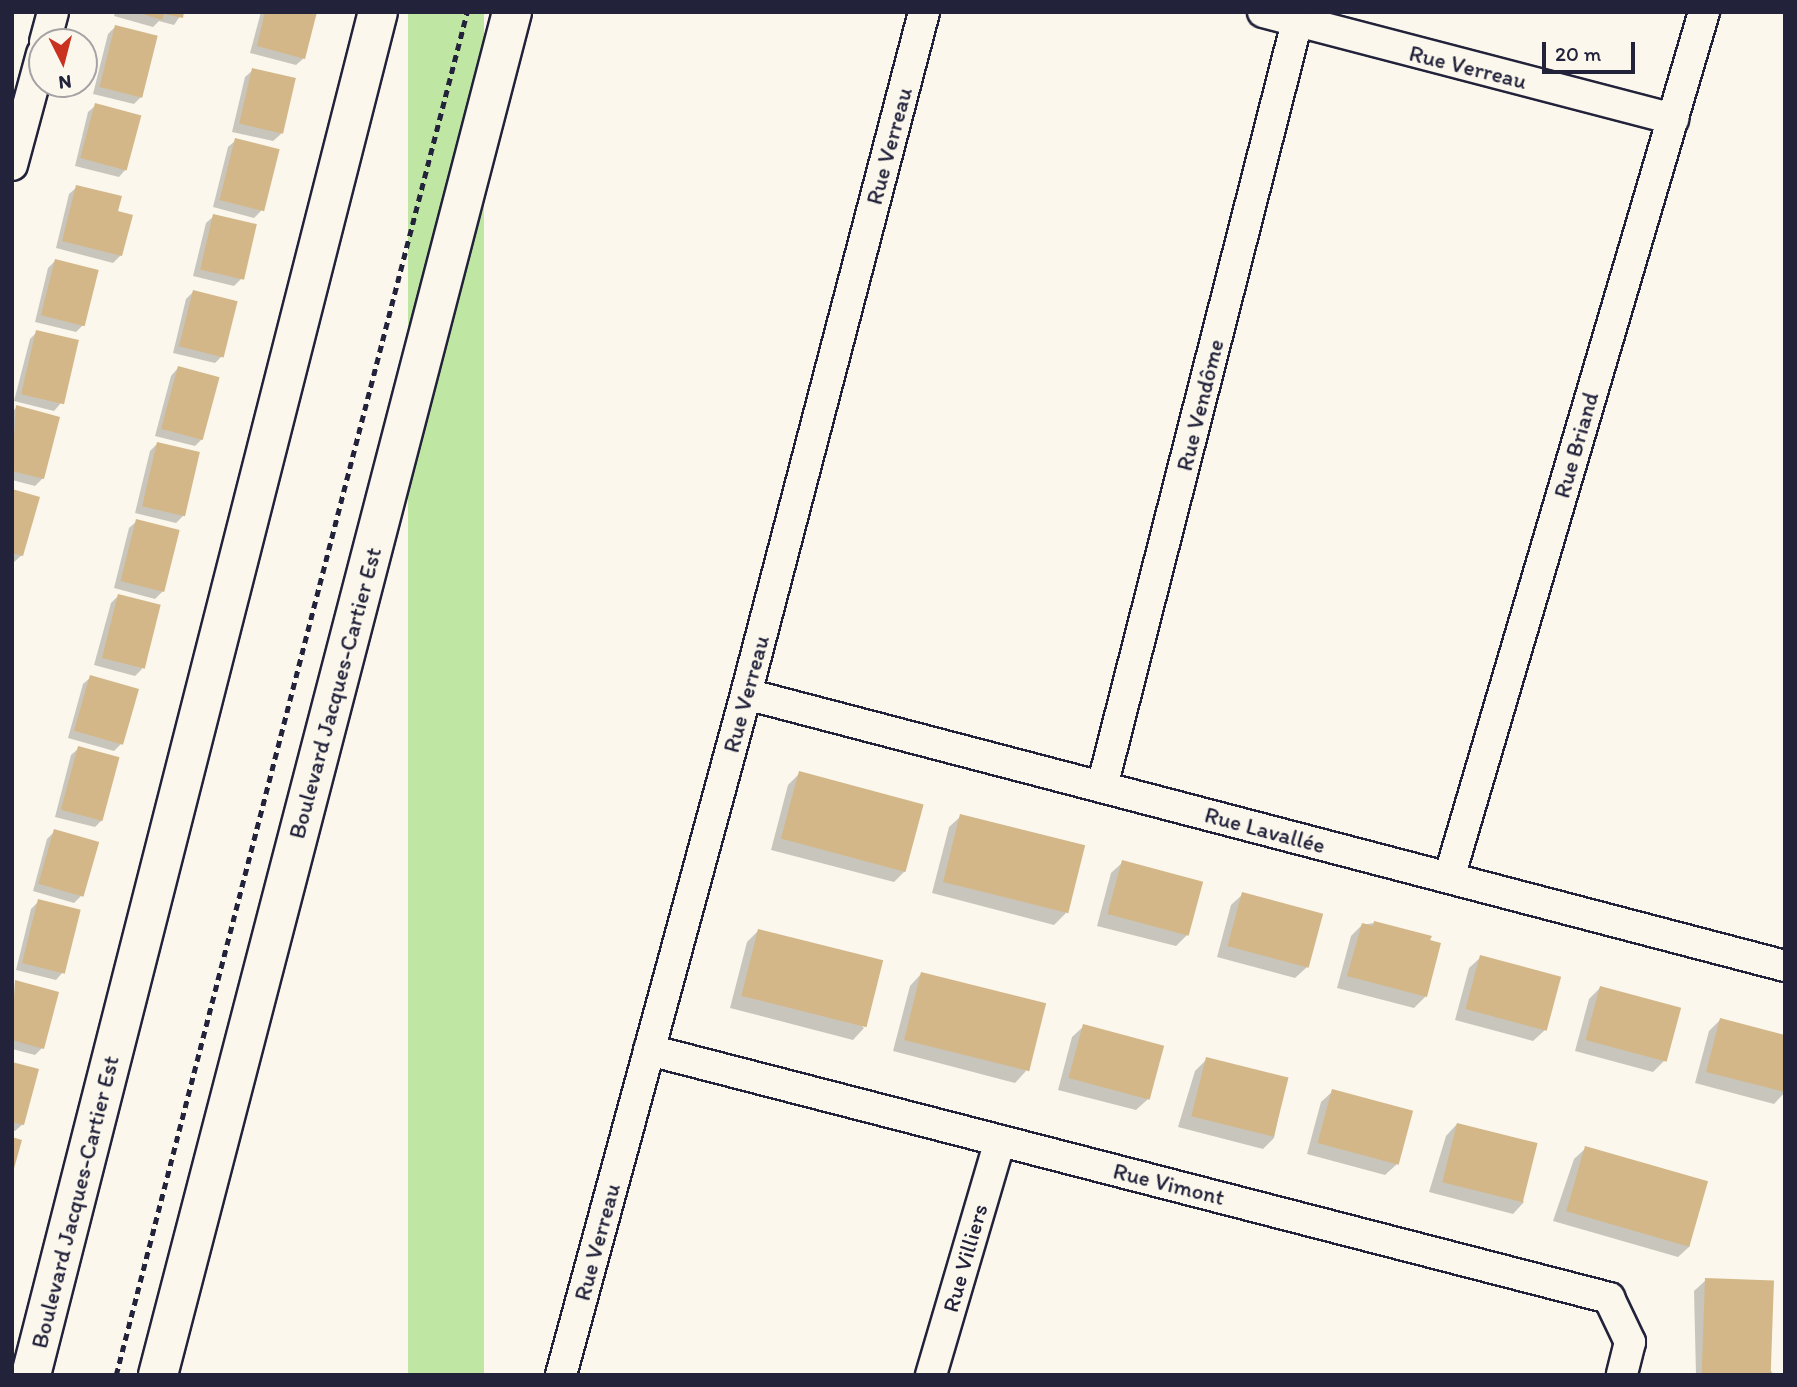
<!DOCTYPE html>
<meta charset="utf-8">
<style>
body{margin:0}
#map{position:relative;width:1797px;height:1387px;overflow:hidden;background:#fbf7ec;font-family:Itim,sans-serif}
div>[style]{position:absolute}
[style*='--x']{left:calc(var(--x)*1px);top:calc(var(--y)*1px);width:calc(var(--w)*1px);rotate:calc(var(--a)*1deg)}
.green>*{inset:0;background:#bfe7a3;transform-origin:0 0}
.shadow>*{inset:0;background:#0003}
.building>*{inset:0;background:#d3b788;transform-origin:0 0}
.path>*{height:4.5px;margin-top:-2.25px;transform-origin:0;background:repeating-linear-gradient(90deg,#22223b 0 7px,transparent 0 12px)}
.roads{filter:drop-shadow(2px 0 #22223b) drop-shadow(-2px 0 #22223b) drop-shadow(0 2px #22223b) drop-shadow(0 -2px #22223b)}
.minor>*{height:30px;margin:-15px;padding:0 15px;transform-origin:15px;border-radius:15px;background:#fbf7ec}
.secondary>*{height:38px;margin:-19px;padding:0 19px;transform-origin:19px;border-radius:19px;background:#fbf7ec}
span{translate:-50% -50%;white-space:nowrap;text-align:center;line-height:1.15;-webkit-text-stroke:5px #fbf7ec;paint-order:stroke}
.street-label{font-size:23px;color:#22223b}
.frame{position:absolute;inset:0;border:14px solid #22223b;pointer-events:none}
.north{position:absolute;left:28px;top:28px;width:70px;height:70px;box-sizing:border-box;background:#fbf7ec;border:2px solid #a4a2a5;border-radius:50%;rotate:174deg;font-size:19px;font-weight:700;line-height:28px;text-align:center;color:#22223b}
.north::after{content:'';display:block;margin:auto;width:24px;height:32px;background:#c8321e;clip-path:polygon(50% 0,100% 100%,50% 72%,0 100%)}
.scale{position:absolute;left:1542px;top:42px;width:93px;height:32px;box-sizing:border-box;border:4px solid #22223b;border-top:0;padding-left:9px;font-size:21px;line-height:24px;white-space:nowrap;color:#22223b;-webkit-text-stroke:5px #fbf7ec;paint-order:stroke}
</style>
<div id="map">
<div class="green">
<div style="left:408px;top:12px;width:76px;height:1409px"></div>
</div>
<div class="shadow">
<div style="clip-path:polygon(115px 12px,183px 12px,174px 25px,159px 21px,153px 27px,114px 16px)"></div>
<div style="clip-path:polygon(261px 12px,315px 12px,304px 58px,296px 65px,250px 53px)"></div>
<div style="clip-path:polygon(115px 27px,141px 97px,134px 104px,93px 94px,108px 34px)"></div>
<div style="clip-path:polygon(253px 70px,281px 134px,273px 141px,232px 132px,245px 77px)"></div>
<div style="clip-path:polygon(96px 105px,126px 169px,119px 177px,75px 166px,88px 112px)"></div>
<div style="clip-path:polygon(236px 140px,261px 211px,254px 218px,213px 207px,228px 147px)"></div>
<div style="clip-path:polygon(77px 187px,116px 213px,121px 255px,113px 263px,56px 248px,69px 194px)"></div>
<div style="clip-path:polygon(214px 216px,241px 279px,234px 286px,193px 276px,206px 223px)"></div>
<div style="clip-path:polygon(56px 260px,83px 325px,76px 332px,35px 322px,48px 268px)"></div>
<div style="clip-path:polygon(193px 292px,222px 356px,215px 363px,173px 353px,186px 299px)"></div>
<div style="clip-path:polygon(37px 332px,61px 403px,54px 411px,14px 401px,30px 339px)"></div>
<div style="clip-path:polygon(178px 368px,202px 439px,195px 446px,155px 436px,171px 376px)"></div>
<div style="clip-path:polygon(17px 407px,43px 478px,35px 486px,12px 480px,12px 412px)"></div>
<div style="clip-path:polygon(157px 444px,183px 516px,176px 523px,135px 513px,150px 451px)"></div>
<div style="clip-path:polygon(12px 491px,22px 555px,14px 562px,12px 562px)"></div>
<div style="clip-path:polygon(137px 521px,163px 591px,155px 599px,114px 588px,129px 528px)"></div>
<div style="clip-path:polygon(118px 596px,142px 669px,135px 676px,94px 665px,111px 603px)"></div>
<div style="clip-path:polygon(91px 677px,136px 690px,121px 744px,114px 751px,68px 738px,83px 684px)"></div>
<div style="clip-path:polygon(79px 748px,102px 820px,95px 827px,55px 817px,71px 755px)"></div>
<div style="clip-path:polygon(800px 773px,905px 871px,894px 882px,771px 850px,788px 785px)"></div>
<div style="clip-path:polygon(961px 816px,1066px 913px,1054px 925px,932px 893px,949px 827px)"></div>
<div style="clip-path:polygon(55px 831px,96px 843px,81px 896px,74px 903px,33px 891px,47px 839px)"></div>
<div style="clip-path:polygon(1123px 862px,1187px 935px,1176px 946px,1097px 926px,1111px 873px)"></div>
<div style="clip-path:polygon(1243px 894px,1307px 967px,1295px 978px,1217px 957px,1231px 905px)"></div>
<div style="clip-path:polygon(39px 901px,63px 972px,56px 980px,16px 970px,31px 909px)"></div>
<div style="clip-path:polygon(1374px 923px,1426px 996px,1414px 1008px,1337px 988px,1351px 936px,1362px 925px)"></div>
<div style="clip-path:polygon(759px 930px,864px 1028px,853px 1040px,730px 1008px,747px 942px)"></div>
<div style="clip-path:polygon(1481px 957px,1545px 1030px,1533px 1041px,1455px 1020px,1469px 968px)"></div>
<div style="clip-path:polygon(921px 974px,1026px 1071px,1015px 1083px,893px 1051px,910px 986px)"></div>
<div style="clip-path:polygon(15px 982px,42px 1048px,35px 1055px,12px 1049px)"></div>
<div style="clip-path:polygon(1600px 988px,1664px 1061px,1653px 1072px,1575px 1051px,1589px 999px)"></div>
<div style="clip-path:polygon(1721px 1019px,1785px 1036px,1785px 1092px,1774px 1104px,1695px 1083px,1709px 1031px)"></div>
<div style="clip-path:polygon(1084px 1026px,1148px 1099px,1136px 1110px,1058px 1090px,1072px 1037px)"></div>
<div style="clip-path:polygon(1207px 1059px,1286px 1080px,1274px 1138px,1263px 1149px,1178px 1127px,1195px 1071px)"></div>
<div style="clip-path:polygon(12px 1064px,23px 1124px,15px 1131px,12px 1130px)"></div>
<div style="clip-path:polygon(1333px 1091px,1397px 1164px,1385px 1175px,1307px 1154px,1321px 1102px)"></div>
<div style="clip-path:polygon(1457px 1124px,1524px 1202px,1513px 1214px,1429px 1192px,1446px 1136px)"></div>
<div style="clip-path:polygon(1586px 1148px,1690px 1246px,1678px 1257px,1553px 1221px,1574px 1159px)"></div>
<div style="clip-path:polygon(1706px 1280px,1774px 1375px,1696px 1375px,1694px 1291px)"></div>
</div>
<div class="building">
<div style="clip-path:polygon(136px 12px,184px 12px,183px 18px,164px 14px,162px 20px)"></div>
<div style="clip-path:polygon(265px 12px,317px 12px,305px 59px,257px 46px)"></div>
<div style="left:115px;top:25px;width:44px;height:64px;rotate:14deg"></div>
<div style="left:252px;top:68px;width:45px;height:57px;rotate:13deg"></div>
<div style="left:95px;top:103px;width:48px;height:57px;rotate:15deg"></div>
<div style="left:235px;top:138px;width:46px;height:64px;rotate:14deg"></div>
<div style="clip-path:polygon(76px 185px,122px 196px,118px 211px,133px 215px,122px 256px,62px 241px)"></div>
<div style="left:213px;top:214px;width:45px;height:57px;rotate:13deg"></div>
<div style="left:55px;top:259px;width:45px;height:58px;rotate:14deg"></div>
<div style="left:193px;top:290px;width:46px;height:58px;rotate:14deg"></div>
<div style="left:36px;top:330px;width:44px;height:66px;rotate:13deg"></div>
<div style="left:178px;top:366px;width:43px;height:65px;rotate:15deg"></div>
<div style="clip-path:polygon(16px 405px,60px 417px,44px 479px,12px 471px)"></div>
<div style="left:157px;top:442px;width:44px;height:66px;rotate:13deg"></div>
<div style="clip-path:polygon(12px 489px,40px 497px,23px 556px,12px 553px)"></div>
<div style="left:136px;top:519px;width:45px;height:64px;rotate:14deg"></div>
<div style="left:118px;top:594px;width:44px;height:66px;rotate:14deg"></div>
<div style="left:90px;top:675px;width:51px;height:58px;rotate:16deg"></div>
<div style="left:78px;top:746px;width:43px;height:66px;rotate:15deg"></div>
<div style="left:799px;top:771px;width:129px;height:70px;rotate:15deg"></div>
<div style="left:960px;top:814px;width:129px;height:70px;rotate:14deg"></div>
<div style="left:54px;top:829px;width:47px;height:57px;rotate:16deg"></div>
<div style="left:1122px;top:860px;width:84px;height:56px;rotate:15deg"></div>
<div style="left:1242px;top:892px;width:84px;height:56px;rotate:15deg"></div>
<div style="left:38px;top:899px;width:44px;height:66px;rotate:14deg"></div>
<div style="clip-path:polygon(1374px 921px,1432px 936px,1430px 940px,1441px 943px,1427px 997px,1347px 976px,1362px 923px,1373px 926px)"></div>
<div style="left:758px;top:929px;width:129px;height:69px;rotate:14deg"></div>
<div style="left:1480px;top:955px;width:84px;height:56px;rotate:15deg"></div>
<div style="left:921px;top:972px;width:129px;height:70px;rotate:14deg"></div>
<div style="clip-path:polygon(15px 980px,59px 992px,44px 1049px,12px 1040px)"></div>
<div style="left:1600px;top:986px;width:84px;height:56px;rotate:15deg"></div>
<div style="clip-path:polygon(1720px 1018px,1785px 1035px,1785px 1092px,1706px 1072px)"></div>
<div style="left:1083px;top:1024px;width:84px;height:56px;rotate:15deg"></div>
<div style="left:1206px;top:1057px;width:85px;height:61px;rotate:14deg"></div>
<div style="clip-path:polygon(12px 1062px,39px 1069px,24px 1125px,12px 1122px)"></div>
<div style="left:1332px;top:1089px;width:84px;height:56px;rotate:15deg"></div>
<div style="left:1457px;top:1123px;width:83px;height:61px;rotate:14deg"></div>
<div style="clip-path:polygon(12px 1137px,22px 1140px,13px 1172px,12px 1172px)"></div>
<div style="left:1585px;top:1146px;width:128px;height:68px;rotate:16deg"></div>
<div style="left:1705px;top:1278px;width:69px;height:97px;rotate:2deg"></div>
</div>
<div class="path">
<div style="--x:116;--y:1375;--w:1407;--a:-75.56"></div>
</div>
<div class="roads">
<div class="minor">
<div style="--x:1263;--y:12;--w:424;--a:14.6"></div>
<div style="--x:45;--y:42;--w:31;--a:-75"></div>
<div style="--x:12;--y:165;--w:115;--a:-74.9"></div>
<div style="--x:746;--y:694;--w:1074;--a:14.67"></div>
<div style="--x:1102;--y:787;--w:789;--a:-75.7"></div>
<div style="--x:1449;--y:878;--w:903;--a:-73.59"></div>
<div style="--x:649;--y:1050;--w:992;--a:14.48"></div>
<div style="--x:1609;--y:1298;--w:49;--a:64.5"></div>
<div style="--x:1630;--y:1342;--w:34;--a:104"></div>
<div style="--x:561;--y:1375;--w:706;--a:-74.8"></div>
<div style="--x:746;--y:694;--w:705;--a:-75.37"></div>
<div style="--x:931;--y:1375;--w:244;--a:-73.6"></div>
</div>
<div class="secondary">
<div style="--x:31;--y:1375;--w:1406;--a:-75.72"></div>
<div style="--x:158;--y:1375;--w:1408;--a:-75.44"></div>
</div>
</div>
<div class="street-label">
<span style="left:1468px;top:67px;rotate:14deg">Rue Verreau</span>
<span style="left:889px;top:146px;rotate:-75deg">Rue Verreau</span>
<span style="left:1200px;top:405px;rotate:-76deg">Rue Vendôme</span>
<span style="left:1576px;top:445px;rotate:-74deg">Rue Briand</span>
<span style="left:335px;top:693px;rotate:-75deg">Boulevard Jacques-Cartier Est</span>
<span style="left:746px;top:694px;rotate:-75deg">Rue Verreau</span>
<span style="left:1265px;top:830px;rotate:15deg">Rue Lavallée</span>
<span style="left:1169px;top:1184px;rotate:14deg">Rue Vimont</span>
<span style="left:75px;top:1202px;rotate:-76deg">Boulevard Jacques-Cartier Est</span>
<span style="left:597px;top:1242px;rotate:-75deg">Rue Verreau</span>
<span style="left:965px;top:1258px;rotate:-74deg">Rue Villiers</span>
</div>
<div class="frame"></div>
<div class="north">N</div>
<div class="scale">20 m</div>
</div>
